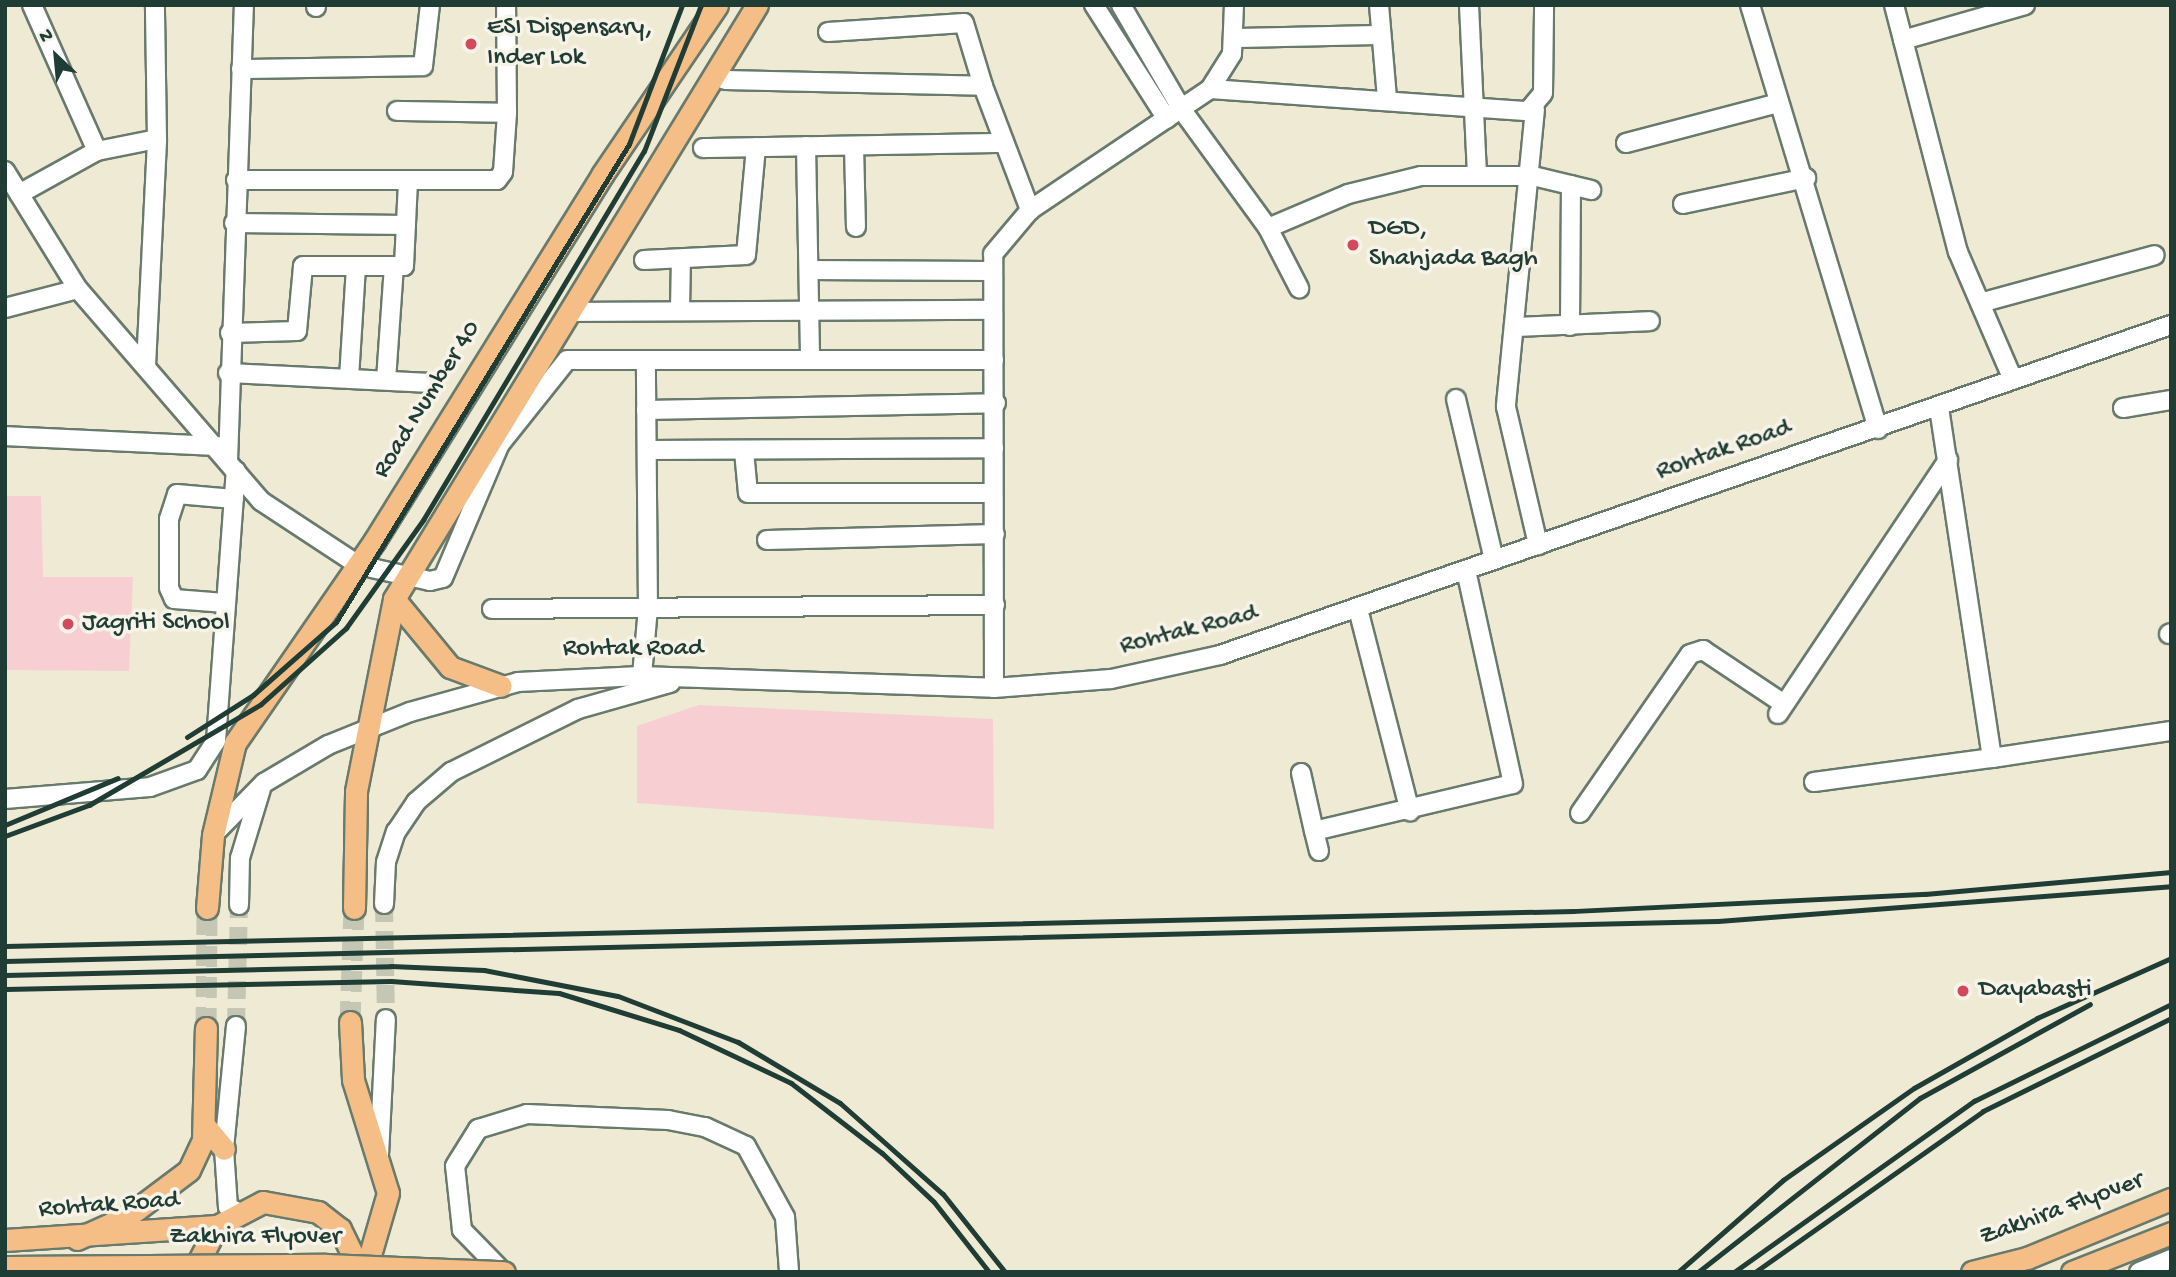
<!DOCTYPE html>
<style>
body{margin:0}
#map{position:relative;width:2176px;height:1277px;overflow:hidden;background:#efead4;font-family:"Gochi Hand",sans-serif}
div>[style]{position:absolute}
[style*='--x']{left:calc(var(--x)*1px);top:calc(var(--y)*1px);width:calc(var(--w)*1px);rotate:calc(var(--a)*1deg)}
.built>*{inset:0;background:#f7cfd2}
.minor-tunnel>*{height:18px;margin-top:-9px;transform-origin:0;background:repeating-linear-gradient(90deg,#c5c7b4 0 18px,transparent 0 27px)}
.major-tunnel>*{height:21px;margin-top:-10.5px;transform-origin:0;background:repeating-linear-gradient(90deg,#c5c7b4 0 21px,transparent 0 31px)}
.roads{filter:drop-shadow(2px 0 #687a6c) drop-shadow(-2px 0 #687a6c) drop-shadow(0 2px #687a6c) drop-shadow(0 -2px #687a6c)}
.minor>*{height:18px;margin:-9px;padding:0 9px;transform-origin:9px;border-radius:9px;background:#fff}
.major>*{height:21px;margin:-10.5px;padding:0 10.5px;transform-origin:10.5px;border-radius:10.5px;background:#f6be87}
.rail>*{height:5px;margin:-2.5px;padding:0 2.5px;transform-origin:2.5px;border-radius:2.5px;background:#1f3d34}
.bridges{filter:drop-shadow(2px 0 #687a6c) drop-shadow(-2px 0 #687a6c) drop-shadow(0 2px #687a6c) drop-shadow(0 -2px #687a6c)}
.major-bridge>*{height:21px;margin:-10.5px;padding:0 10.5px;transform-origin:10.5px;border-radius:10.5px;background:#f6be87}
.dots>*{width:19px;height:19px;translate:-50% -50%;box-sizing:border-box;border:4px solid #f7f3e8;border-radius:50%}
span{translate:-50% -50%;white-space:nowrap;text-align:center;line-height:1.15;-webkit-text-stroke:7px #f7f3e8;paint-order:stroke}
.poi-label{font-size:26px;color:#1f3d34}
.left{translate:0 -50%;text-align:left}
.street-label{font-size:26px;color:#1f3d34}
.frame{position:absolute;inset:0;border:7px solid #1f3d34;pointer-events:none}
.north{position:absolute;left:21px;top:21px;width:70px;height:70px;-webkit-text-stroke:5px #f7f3e8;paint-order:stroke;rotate:334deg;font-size:19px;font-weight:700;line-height:28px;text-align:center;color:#1f3d34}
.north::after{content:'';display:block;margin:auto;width:24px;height:32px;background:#1f3d34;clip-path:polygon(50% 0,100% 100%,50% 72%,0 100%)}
</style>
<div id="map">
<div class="built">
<div style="clip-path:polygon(5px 496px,41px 496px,43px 577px,133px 577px,129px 671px,5px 670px)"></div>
<div style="clip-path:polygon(699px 705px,993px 719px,994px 829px,637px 803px,637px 726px)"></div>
</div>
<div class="minor-tunnel">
<div style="--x:384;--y:904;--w:115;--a:89"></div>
<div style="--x:236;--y:1026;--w:121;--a:-88.6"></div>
</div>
<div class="major-tunnel">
<div style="--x:350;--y:1022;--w:114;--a:-88"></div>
<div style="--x:206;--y:1028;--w:120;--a:-89.5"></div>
</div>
<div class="roads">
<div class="minor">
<div style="--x:316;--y:5;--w:2;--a:90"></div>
<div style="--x:1094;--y:5;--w:135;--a:57.4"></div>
<div style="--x:1121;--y:5;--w:121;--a:59.8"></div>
<div style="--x:1182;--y:110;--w:146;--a:53.9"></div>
<div style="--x:1268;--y:228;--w:68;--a:62.7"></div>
<div style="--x:1379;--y:5;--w:94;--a:85.1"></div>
<div style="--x:1469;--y:5;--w:168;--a:87.3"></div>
<div style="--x:1750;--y:5;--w:443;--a:73.2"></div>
<div style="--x:1894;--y:5;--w:255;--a:75.5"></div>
<div style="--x:1958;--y:252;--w:139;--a:66.7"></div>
<div style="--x:828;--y:32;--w:136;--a:-3.8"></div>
<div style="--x:964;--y:23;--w:66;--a:73.2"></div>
<div style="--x:1235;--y:38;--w:145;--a:-1.2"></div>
<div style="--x:1903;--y:40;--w:127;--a:-16"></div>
<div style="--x:241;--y:69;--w:182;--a:-0.9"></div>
<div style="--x:423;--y:66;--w:61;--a:-83.5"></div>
<div style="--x:725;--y:80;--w:258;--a:1.3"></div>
<div style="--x:983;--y:86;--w:133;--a:69.2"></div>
<div style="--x:1210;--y:89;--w:319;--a:4"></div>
<div style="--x:1528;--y:111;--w:23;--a:-50"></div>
<div style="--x:1543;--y:93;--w:88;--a:-89.3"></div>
<div style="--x:1535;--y:109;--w:299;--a:95.6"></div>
<div style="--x:1506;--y:407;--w:142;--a:76.9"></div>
<div style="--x:397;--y:111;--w:110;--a:1"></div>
<div style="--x:1626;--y:143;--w:158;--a:-14.7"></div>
<div style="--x:806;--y:146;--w:211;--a:88.9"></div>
<div style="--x:854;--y:146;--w:81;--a:88.6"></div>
<div style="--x:703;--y:148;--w:298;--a:-1"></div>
<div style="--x:97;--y:151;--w:61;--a:-11.3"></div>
<div style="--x:5;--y:171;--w:139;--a:58.3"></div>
<div style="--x:236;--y:180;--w:261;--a:0"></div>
<div style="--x:497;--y:180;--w:10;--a:-53"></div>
<div style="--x:503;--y:172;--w:59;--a:-86.1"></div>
<div style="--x:507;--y:113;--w:108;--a:-90.5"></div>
<div style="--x:19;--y:194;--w:89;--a:-28.9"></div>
<div style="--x:97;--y:151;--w:160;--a:-114"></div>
<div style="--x:1683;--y:204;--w:126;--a:-11.9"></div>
<div style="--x:234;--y:223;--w:172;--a:0.7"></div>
<div style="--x:1268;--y:228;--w:87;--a:-23"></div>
<div style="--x:1348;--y:194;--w:75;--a:-13.9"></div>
<div style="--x:1421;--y:176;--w:112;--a:0"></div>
<div style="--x:1533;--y:176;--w:60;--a:13.6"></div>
<div style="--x:644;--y:260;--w:102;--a:-2.8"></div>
<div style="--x:746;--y:255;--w:108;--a:-84.7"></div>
<div style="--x:809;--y:270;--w:181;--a:0.3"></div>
<div style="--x:1980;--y:303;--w:181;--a:-15.3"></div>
<div style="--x:5;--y:308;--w:75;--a:-14.6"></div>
<div style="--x:78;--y:289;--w:280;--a:49.2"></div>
<div style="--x:261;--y:501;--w:116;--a:33.4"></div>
<div style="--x:358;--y:565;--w:74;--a:12.5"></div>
<div style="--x:430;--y:581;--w:13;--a:-13"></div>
<div style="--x:443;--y:578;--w:146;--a:-67"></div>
<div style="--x:500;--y:444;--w:107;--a:-51.4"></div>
<div style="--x:567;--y:360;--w:427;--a:0"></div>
<div style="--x:680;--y:309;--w:50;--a:-88.9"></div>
<div style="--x:571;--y:312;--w:418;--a:-0.3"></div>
<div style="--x:1570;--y:326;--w:141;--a:-89.6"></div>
<div style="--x:1514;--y:327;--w:136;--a:-2.5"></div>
<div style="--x:230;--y:333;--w:67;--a:-1.7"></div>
<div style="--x:297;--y:331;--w:65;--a:-84.7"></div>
<div style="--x:303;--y:266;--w:101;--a:0"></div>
<div style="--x:404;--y:266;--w:85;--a:-87.3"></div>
<div style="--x:146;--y:366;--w:227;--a:-87.2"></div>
<div style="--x:157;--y:139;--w:134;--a:-90.9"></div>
<div style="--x:228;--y:373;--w:204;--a:2.8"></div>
<div style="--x:349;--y:378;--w:112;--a:-86.4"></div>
<div style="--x:386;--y:380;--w:114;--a:-86"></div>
<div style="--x:1456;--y:399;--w:165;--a:76.7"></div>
<div style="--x:2123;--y:408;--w:49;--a:-9.5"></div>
<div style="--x:646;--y:410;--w:350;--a:-1.1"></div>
<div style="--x:5;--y:436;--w:213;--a:2.7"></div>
<div style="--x:648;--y:450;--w:346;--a:-0.3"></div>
<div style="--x:744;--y:451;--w:42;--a:84.6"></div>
<div style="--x:748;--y:493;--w:245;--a:0"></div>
<div style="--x:228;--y:461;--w:456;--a:-88"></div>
<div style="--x:767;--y:540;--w:228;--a:-1.5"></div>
<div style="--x:225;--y:603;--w:51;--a:-175.5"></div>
<div style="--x:174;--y:599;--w:12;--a:-114"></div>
<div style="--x:169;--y:588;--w:69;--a:-90"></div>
<div style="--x:169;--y:519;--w:26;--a:-72"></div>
<div style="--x:177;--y:494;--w:57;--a:5"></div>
<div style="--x:492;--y:609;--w:503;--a:-0.46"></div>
<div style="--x:1358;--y:609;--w:209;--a:75.6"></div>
<div style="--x:2169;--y:634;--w:2;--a:-27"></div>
<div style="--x:642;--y:676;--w:68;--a:-85"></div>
<div style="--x:648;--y:608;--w:245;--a:-90.5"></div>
<div style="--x:994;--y:688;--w:434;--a:-90.1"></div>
<div style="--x:993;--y:254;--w:57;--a:-49.9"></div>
<div style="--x:1030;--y:210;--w:217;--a:-33.9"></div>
<div style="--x:1210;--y:89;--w:41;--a:-57.8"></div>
<div style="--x:1232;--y:54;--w:49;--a:-87.7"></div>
<div style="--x:1778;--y:714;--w:306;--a:-56.2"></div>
<div style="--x:1992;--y:758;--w:181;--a:-8.6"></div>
<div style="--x:1301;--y:773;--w:59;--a:77.4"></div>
<div style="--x:1814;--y:782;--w:180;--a:-7.7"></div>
<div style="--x:1992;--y:758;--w:355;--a:-98.6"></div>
<div style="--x:5;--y:799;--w:145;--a:-4.7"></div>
<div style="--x:150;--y:787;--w:50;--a:-19.9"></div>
<div style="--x:197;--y:770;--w:35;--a:-57"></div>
<div style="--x:216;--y:741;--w:271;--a:-85.8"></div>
<div style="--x:1580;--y:813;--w:193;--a:-55.3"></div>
<div style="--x:1690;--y:654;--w:14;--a:-17"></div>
<div style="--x:1703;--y:650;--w:97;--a:33.7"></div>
<div style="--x:213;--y:835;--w:73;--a:-45.6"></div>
<div style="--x:264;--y:783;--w:74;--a:-30.7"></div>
<div style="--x:328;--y:745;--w:88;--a:-21.9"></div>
<div style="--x:410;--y:712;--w:112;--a:-15.5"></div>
<div style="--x:518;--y:682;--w:122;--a:-2.8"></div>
<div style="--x:640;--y:676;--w:354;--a:1.9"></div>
<div style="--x:994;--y:688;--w:117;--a:-4.4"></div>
<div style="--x:1111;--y:679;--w:112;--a:-12.4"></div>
<div style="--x:1220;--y:655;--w:1007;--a:-19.14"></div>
<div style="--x:1319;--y:851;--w:21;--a:-104"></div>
<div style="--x:1314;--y:831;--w:204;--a:-13.3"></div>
<div style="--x:1513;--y:784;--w:219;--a:-102.4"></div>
<div style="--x:384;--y:904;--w:42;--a:-87.3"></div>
<div style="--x:386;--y:862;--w:32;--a:-72"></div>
<div style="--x:396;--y:832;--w:36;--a:-56"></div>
<div style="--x:416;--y:802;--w:46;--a:-40.6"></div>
<div style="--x:451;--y:772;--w:142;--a:-26.4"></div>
<div style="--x:578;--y:709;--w:96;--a:-15.8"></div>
<div style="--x:239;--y:905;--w:47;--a:-88.8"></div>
<div style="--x:240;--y:858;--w:72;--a:-73.1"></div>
<div style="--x:236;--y:1026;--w:124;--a:95.6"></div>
<div style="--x:224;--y:1149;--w:58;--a:86.1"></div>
<div style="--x:228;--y:1207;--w:9;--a:27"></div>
<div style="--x:379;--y:1155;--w:136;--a:-87.1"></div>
<div style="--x:503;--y:1272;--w:59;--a:-134.3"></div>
<div style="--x:462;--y:1230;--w:64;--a:-96.2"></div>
<div style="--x:455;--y:1166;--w:44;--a:-58.1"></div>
<div style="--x:478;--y:1129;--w:51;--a:-17"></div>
<div style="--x:527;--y:1114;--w:141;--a:2.4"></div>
<div style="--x:668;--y:1120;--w:38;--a:11"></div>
<div style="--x:705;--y:1127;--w:45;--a:24.9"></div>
<div style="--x:746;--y:1146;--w:81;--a:61.2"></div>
<div style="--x:785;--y:1217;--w:55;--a:85.8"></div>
<div style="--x:2139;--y:1272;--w:35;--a:-22"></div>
</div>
<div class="major">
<div style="--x:394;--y:599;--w:88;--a:50.5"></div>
<div style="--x:450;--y:667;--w:54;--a:20.4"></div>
<div style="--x:207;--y:908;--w:73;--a:-85.3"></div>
<div style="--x:213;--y:835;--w:95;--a:-76.6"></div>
<div style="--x:235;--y:743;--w:247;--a:-55.4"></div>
<div style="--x:375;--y:540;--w:430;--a:-58.1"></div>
<div style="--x:602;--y:175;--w:205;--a:-55.9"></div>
<div style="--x:354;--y:908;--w:117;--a:-89"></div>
<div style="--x:356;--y:791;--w:196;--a:-78.8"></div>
<div style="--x:394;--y:599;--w:696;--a:-58.57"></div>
<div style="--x:350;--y:1022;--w:58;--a:87"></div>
<div style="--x:353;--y:1080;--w:118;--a:72.8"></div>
<div style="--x:388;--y:1193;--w:82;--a:106.2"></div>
<div style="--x:204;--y:1125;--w:31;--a:50"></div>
<div style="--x:77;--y:1239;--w:56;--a:-24.3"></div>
<div style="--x:128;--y:1216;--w:76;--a:-37"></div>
<div style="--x:189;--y:1170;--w:33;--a:-65"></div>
<div style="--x:203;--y:1140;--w:112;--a:-88.5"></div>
<div style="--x:5;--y:1240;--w:212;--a:-3.8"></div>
<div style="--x:193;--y:1272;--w:52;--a:-62.4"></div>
<div style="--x:217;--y:1226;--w:52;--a:-27.6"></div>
<div style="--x:263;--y:1202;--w:56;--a:10.3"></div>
<div style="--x:318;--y:1212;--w:28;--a:38"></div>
<div style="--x:340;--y:1229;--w:48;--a:64"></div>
<div style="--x:1972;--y:1272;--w:57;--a:-14.3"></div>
<div style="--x:2027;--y:1258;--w:156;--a:-22.3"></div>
<div style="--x:2072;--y:1272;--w:106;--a:-21.5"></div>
</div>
</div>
<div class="rail">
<div style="--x:187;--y:737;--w:78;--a:-32.5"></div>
<div style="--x:253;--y:695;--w:111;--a:-41.3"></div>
<div style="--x:336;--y:622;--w:561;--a:-58.49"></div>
<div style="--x:629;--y:144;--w:149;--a:-69.1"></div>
<div style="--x:5;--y:825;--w:122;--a:-22.6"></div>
<div style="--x:5;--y:836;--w:90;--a:-20.3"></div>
<div style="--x:89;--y:805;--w:199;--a:-30.4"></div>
<div style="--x:261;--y:704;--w:114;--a:-41.8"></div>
<div style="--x:346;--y:628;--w:133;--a:-54.5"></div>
<div style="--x:423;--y:520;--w:430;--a:-59.1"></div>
<div style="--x:644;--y:151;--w:157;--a:-68.7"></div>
<div style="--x:5;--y:946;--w:1569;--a:-1.28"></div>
<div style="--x:1574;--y:911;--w:351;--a:-2.8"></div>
<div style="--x:1925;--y:894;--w:247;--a:-5.1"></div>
<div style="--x:5;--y:961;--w:1713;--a:-1.34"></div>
<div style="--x:1718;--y:921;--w:454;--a:-4.4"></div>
<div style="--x:5;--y:975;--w:386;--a:-1.3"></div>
<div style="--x:391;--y:966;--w:93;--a:2.5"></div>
<div style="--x:484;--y:970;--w:136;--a:11"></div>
<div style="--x:618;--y:996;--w:129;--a:21"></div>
<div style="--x:738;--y:1042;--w:119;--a:30.9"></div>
<div style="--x:840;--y:1103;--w:137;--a:41.5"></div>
<div style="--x:943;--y:1194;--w:100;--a:51.5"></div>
<div style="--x:5;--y:989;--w:386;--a:-1.2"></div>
<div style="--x:391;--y:981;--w:168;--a:4.1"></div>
<div style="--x:559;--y:993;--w:126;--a:17.1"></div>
<div style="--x:679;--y:1030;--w:124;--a:25.3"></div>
<div style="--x:791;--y:1083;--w:115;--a:37.6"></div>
<div style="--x:882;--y:1153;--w:71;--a:43.3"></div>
<div style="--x:934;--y:1202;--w:89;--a:51.8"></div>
<div style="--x:1678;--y:1272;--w:140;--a:-41.2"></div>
<div style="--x:1783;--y:1180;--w:160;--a:-35.1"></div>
<div style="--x:1914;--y:1088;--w:142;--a:-29.6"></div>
<div style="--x:2037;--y:1018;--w:147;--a:-24.1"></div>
<div style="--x:1698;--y:1272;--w:282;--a:-38.1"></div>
<div style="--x:1920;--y:1098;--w:194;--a:-28.9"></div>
<div style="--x:1734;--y:1272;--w:295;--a:-35.5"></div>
<div style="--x:1974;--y:1101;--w:220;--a:-26.2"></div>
<div style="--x:1755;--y:1272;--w:279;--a:-35.2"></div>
<div style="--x:1983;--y:1111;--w:210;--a:-26.3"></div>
</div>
<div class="bridges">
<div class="major-bridge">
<div style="--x:5;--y:1267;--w:321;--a:-0.4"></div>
<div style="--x:326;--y:1265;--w:178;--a:2.3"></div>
</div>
</div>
<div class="dots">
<div style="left:471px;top:44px;background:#d1495b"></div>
<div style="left:1353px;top:245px;background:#d1495b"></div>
<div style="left:68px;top:624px;background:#d1495b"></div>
<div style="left:1963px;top:991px;background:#d1495b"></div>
</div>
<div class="poi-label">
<span class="left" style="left:487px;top:44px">ESI Dispensary,<br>Inder Lok</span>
<span class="left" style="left:1369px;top:245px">DGD,<br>Shahjada Bagh</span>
<span class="left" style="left:82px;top:624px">Jagriti School</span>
<span class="left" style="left:1979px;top:991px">Dayabasti</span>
</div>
<div class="street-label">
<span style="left:428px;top:400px;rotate:-58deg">Road Number 40</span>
<span style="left:1724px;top:451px;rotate:-19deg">Rohtak Road</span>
<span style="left:1189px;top:631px;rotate:-14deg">Rohtak Road</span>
<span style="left:633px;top:650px">Rohtak Road</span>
<span style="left:109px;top:1206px;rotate:-4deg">Rohtak Road</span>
<span style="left:2062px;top:1210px;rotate:-20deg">Zakhira Flyover</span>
<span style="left:255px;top:1238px">Zakhira Flyover</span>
</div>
<div class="frame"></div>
<div class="north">N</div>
</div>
